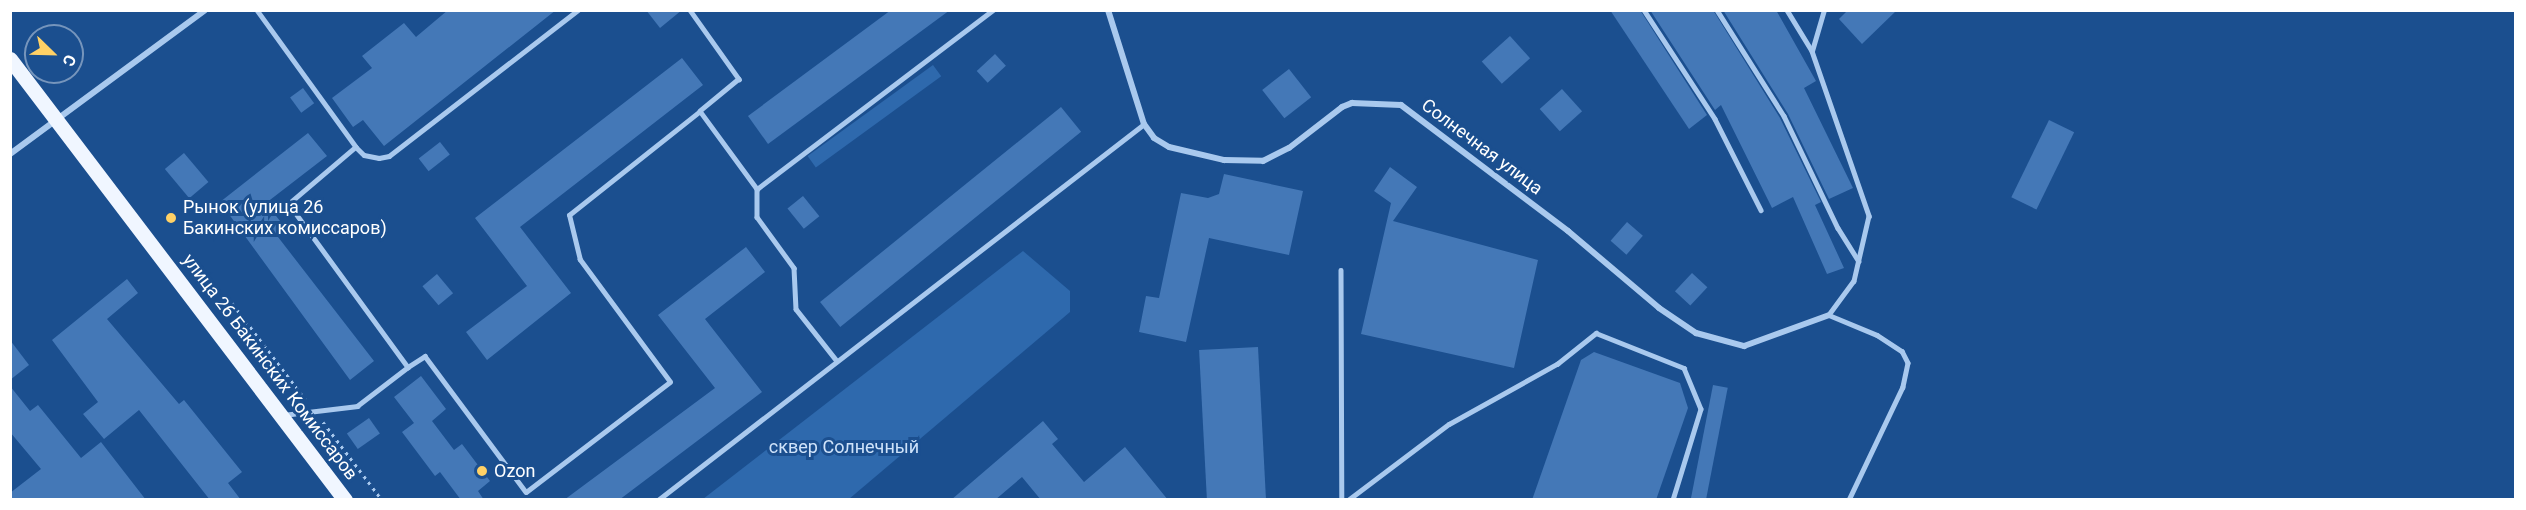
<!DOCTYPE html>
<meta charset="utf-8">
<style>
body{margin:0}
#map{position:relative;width:2526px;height:510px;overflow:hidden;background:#1b4f8f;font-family:Roboto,sans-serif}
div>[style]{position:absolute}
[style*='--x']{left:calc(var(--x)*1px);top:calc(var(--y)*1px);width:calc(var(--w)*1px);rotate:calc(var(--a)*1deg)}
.green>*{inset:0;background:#2e69ad;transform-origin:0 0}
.building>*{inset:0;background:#4478b7;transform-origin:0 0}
.path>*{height:3px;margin-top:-1.5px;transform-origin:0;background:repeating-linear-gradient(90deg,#a9c9ee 0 3px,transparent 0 7.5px)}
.lane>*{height:4.5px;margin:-2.25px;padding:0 2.25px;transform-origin:2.25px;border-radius:2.25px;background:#a9c9ee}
.street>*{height:6px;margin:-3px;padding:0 3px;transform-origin:3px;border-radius:3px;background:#a9c9ee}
.primary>*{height:15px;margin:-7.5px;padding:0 7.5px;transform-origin:7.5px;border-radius:7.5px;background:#f0f6ff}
.dots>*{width:16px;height:16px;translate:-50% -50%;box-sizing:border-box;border:3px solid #1b4f8f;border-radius:50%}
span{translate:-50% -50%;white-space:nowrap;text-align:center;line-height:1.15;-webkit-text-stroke:6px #1b4f8f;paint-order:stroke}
.street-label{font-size:18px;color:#fff}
.poi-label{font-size:18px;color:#fff}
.left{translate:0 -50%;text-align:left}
.park-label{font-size:18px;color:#cfe3fa}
.frame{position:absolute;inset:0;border:12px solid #fff;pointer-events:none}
.north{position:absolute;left:24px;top:24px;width:60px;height:60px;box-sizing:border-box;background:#1b4f8f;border:2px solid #7695bc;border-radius:50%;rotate:113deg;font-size:16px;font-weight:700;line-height:24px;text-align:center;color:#fff}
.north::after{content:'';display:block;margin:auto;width:21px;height:27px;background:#ffd166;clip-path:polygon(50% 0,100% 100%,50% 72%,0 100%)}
</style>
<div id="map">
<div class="green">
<div style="left:933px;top:65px;width:14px;height:155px;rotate:54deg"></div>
<div style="clip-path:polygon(1023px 251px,1070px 291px,1070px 312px,849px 499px,703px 499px)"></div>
</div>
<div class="building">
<div style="clip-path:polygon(448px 10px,556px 10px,384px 146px,363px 120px,353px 127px,332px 98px,372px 68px,362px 56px,404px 23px,416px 37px)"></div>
<div style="clip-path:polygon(646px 10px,682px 10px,660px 28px)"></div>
<div style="clip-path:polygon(891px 10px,950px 10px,768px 144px,748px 116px)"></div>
<div style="clip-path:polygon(1610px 10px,1640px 10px,1707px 115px,1689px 129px)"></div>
<div style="clip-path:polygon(1650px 10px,1713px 10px,1780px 118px,1821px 202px,1815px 205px,1844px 268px,1827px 274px,1793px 197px,1772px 208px,1721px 105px,1715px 110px)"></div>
<div style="clip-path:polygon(1723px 10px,1776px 10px,1816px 81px,1804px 88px,1853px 188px,1829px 199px,1788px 114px)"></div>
<div style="clip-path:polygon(1848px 10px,1897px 10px,1862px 44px,1839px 19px)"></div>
<div style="left:1510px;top:36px;width:30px;height:38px;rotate:48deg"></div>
<div style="left:995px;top:54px;width:16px;height:25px;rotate:47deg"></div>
<div style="clip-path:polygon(682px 58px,703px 85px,520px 227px,571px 293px,487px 360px,466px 332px,527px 286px,475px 218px)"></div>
<div style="left:1289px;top:69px;width:36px;height:34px;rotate:52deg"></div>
<div style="left:303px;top:88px;width:19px;height:16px;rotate:54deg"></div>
<div style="left:1562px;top:89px;width:30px;height:30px;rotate:48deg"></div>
<div style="left:1061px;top:107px;width:32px;height:310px;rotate:51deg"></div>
<div style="left:2049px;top:120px;width:28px;height:86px;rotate:26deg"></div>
<div style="clip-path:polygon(308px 133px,327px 156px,266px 203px,287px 230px,278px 237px,374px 361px,350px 380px,220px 202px)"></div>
<div style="left:440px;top:142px;width:16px;height:27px;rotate:52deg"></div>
<div style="left:184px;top:153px;width:38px;height:25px;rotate:50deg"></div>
<div style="clip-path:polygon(1390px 167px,1417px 187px,1393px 221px,1538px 260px,1514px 368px,1361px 334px,1391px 203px,1374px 191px)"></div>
<div style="clip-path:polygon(1224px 174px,1303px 191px,1289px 255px,1209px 238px,1186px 342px,1139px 332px,1146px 296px,1159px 298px,1181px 193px,1208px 198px,1219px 194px)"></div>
<div style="left:803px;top:196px;width:26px;height:20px;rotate:51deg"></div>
<div style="left:1627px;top:222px;width:21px;height:25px;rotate:41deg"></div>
<div style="clip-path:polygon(746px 247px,765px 272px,705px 319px,762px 392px,619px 500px,564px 500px,715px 388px,658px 315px)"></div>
<div style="left:1692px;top:273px;width:21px;height:25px;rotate:43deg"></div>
<div style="left:437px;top:274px;width:25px;height:19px;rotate:50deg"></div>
<div style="clip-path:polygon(127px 279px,138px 293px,107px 319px,179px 404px,184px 400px,242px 472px,228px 483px,241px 500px,210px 500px,139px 410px,104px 439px,83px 414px,98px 402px,52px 340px)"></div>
<div style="clip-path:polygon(10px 340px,29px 365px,10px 380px)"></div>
<div style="left:1258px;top:347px;width:153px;height:59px;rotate:87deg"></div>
<div style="clip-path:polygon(1594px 352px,1680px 383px,1688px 408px,1656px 500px,1532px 500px,1581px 360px)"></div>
<div style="clip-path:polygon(421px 376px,446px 409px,432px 421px,454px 450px,462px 444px,490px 481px,478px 491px,484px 500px,461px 500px,440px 472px,435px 476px,402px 432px,414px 423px,394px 397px)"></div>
<div style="left:1713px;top:385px;width:15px;height:117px;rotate:11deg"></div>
<div style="clip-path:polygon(10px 386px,30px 411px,38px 405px,81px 458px,101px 442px,146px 500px,10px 500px,10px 493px,41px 469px,10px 432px)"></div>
<div style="left:369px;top:418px;width:19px;height:27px;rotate:55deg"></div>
<div style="clip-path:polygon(1043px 421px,1058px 439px,1052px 444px,1084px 482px,1125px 447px,1168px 500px,1041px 500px,1022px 477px,995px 500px,951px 500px)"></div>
</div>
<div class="path">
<div style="--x:232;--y:303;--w:122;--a:52.7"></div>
<div style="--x:323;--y:422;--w:98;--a:52.9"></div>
</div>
<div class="lane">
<div style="--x:257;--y:10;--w:169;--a:54.1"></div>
<div style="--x:356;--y:147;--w:11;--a:45"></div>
<div style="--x:364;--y:155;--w:15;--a:11"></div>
<div style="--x:379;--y:158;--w:10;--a:-11"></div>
<div style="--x:389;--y:156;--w:239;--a:-37.7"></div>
<div style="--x:690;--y:10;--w:85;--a:54.6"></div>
<div style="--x:739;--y:79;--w:50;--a:140.6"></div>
<div style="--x:700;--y:111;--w:97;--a:53.8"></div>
<div style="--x:757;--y:189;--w:28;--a:90"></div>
<div style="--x:757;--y:217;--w:63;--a:54"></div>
<div style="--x:794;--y:268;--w:41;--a:87.2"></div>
<div style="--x:796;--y:309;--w:66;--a:51.7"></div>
<div style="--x:1644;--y:10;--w:130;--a:56.9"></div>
<div style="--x:1715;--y:119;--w:102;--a:63.2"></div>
<div style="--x:1717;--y:10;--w:125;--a:57.7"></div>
<div style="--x:1784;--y:116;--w:124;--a:64.3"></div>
<div style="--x:1838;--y:228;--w:39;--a:58"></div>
<div style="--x:1787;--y:10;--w:48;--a:58.6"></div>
<div style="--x:1812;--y:51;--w:175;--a:70.9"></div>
<div style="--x:1869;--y:216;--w:67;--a:103"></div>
<div style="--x:1854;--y:281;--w:42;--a:126.3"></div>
<div style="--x:1829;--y:315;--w:52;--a:22.6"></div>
<div style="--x:1877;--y:335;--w:30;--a:33"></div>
<div style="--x:1902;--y:351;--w:13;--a:63"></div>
<div style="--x:1908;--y:363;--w:25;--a:102"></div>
<div style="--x:1903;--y:387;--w:125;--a:115.5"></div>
<div style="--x:1812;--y:51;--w:43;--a:-73.7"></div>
<div style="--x:356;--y:147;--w:88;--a:139.6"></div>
<div style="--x:289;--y:204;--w:202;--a:53.9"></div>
<div style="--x:408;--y:367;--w:20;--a:-33"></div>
<div style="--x:425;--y:356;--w:169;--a:53.4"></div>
<div style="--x:526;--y:492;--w:181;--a:-37.4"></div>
<div style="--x:670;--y:382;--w:152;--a:-126.4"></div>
<div style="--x:580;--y:260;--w:46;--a:-103.7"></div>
<div style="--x:569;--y:215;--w:167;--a:-38.4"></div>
<div style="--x:757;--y:189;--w:296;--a:-37.2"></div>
<div style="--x:1341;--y:270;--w:230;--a:89.8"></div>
<div style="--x:283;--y:415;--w:75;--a:-6.9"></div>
<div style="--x:357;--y:406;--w:64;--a:-37.4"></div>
<div style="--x:658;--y:500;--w:614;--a:-37.73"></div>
<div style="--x:1348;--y:500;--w:126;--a:-37"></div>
<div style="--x:1449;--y:424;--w:124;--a:-29.1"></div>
<div style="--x:1557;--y:364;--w:50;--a:-38.5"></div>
<div style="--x:1596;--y:333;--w:95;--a:21.7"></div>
<div style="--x:1684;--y:368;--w:44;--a:67.5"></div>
<div style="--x:1701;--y:409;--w:95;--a:107.1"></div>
</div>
<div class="street">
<div style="--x:1108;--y:10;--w:120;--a:72.5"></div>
<div style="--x:1144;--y:124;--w:17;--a:54"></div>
<div style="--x:1154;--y:138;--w:17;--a:31"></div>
<div style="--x:1169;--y:147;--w:57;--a:13.3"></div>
<div style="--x:1224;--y:160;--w:39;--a:1"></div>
<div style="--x:1263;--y:161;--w:29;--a:-27"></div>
<div style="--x:1289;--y:148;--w:67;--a:-37.7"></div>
<div style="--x:1342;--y:107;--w:11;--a:-22"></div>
<div style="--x:1352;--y:103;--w:49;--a:2.3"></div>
<div style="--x:1401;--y:105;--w:209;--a:37"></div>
<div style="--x:1568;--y:231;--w:119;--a:40.2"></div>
<div style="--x:1659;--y:308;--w:45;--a:34"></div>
<div style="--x:1696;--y:333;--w:50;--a:15.2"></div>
<div style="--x:1744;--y:346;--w:90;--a:-20"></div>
<div style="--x:10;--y:154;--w:242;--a:-36.4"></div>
</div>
<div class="primary">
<div style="--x:10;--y:59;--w:554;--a:52.78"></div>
</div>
<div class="dots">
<div style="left:171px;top:218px;background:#ffd166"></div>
<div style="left:482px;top:471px;background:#ffd166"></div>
</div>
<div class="street-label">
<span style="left:1482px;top:147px;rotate:37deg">Солнечная улица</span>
<span style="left:270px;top:367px;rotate:53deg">улица 26 Бакинских Комиссаров</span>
</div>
<div class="poi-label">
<span class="left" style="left:183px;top:218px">Рынок (улица 26<br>Бакинских комиссаров)</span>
<span class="left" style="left:494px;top:471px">Ozon</span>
</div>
<div class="park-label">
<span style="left:844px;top:447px">сквер Солнечный</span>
</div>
<div class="frame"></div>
<div class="north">С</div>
</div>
